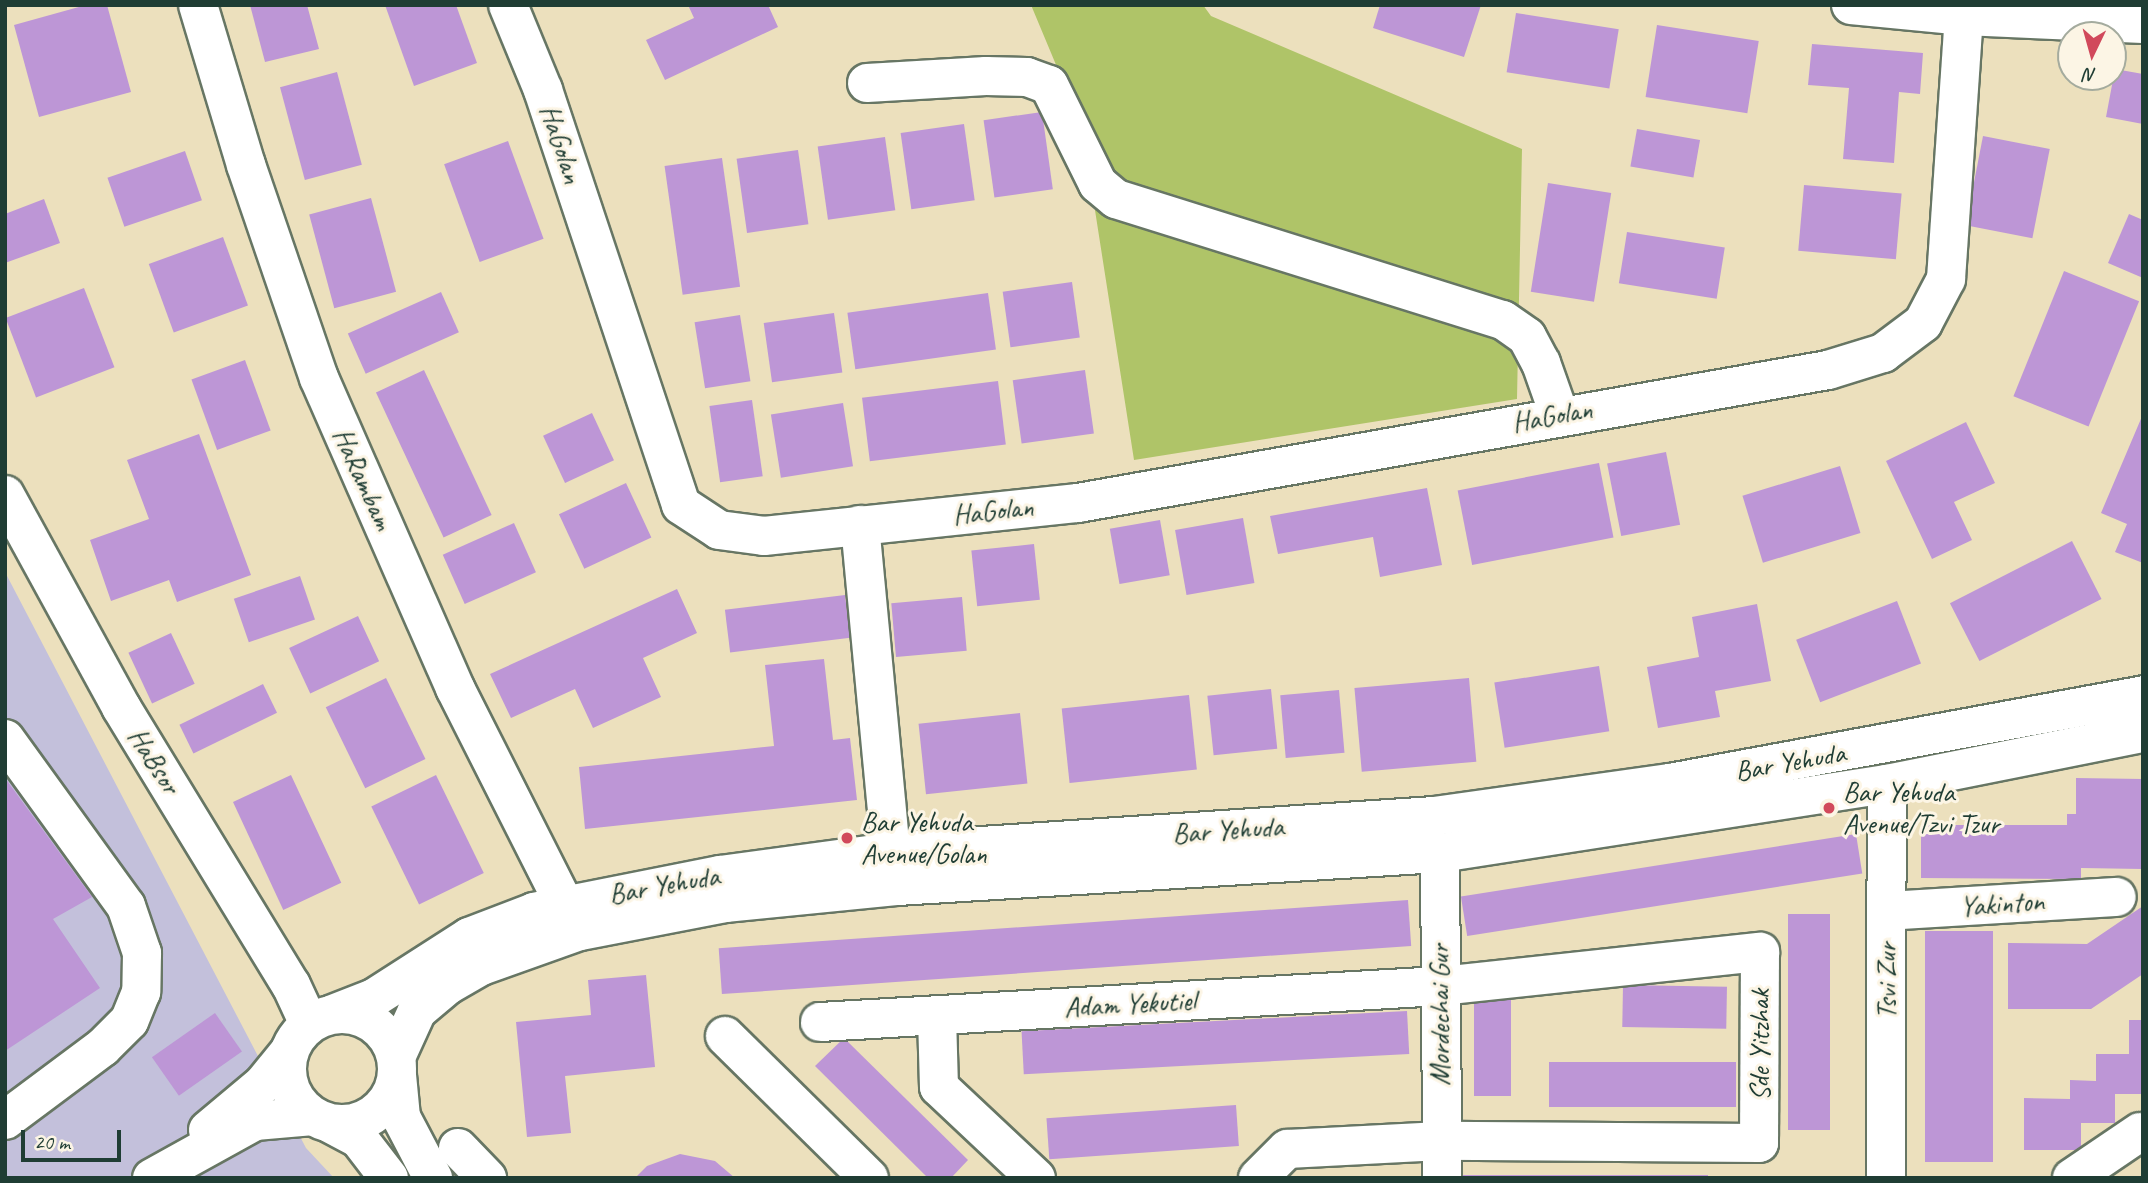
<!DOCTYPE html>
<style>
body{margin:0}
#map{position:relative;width:2148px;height:1183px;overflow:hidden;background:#ece0bd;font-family:Caveat,sans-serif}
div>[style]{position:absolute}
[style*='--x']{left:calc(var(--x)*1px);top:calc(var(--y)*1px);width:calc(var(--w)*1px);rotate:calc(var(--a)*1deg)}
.industrial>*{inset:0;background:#c3c0db}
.green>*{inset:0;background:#afc468}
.building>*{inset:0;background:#bd96d6;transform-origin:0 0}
.roads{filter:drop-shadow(2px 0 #677664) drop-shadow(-2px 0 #677664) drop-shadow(0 2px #677664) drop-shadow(0 -2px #677664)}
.minor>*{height:38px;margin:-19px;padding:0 19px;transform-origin:19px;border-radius:19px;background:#fff}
.minor>.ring{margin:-19px;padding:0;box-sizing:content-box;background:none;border:38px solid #fff;border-radius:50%}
.dots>*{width:19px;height:19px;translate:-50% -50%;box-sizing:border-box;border:4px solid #fcf5e5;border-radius:50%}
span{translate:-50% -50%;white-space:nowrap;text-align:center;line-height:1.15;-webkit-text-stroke:6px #fcf5e5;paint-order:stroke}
.street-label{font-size:28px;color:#1f3d34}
.poi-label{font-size:28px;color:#1f3d34}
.left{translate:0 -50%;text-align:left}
.frame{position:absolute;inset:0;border:7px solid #1f3d34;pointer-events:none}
.north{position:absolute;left:2057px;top:21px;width:70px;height:70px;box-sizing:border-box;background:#fcf5e5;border:2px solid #a4ab9e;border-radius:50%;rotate:185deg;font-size:19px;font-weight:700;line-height:28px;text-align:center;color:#1f3d34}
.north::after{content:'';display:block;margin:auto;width:24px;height:32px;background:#d1495b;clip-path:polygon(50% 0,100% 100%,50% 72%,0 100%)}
.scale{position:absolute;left:21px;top:1130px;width:100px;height:32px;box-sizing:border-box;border:4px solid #1f3d34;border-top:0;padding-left:9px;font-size:21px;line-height:24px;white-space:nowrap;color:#1f3d34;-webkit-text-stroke:5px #fcf5e5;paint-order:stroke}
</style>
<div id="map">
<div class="industrial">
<div style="clip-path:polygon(5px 572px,306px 1148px,334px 1178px,5px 1178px)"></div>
</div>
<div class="green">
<div style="clip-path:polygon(1031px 5px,1203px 5px,1211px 16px,1522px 149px,1517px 399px,1134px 460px,1082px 127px)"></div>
</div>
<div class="building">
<div style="clip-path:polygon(86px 5px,107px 5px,131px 92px,39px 117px,14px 25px)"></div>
<div style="clip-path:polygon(250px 5px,307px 5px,319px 49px,265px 62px)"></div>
<div style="clip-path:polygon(385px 5px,456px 5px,477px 63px,414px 86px)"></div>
<div style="clip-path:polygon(688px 5px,768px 5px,778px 27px,665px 80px,646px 40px,694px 18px)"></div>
<div style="clip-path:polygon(1380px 5px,1481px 5px,1464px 57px,1373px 28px)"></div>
<div style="left:1516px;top:13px;width:104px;height:60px;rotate:9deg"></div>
<div style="left:1657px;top:25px;width:103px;height:73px;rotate:9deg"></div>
<div style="clip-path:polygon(1812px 44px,1923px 53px,1920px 94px,1899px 92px,1894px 163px,1843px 159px,1849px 88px,1808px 85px)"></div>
<div style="clip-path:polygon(2115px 69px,2143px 74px,2143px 124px,2106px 117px)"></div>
<div style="left:337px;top:72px;width:96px;height:59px;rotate:75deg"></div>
<div style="left:1042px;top:112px;width:78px;height:59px;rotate:82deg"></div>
<div style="left:964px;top:124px;width:77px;height:64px;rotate:82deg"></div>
<div style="left:1637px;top:129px;width:64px;height:38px;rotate:10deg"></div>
<div style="left:1983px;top:136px;width:68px;height:91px;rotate:11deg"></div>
<div style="left:885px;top:137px;width:74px;height:68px;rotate:82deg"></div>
<div style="left:508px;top:141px;width:104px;height:68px;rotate:70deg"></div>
<div style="left:798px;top:150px;width:75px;height:62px;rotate:82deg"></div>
<div style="left:185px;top:151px;width:52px;height:82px;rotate:71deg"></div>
<div style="left:722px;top:158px;width:130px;height:58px;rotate:82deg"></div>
<div style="left:1548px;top:183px;width:64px;height:110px;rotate:9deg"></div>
<div style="left:1804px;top:185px;width:98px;height:66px;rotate:5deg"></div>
<div style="left:371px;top:198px;width:97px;height:64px;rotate:75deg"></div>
<div style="clip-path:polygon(44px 199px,60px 243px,5px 263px,5px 214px)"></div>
<div style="clip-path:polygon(2129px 214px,2143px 220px,2143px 278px,2108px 263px)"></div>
<div style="left:1627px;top:232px;width:99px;height:52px;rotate:9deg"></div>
<div style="left:223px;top:237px;width:73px;height:79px;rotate:70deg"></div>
<div style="left:2064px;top:271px;width:81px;height:135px;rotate:22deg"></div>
<div style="left:1072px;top:282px;width:56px;height:70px;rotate:82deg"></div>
<div style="left:84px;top:288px;width:85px;height:84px;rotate:69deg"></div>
<div style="left:441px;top:292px;width:44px;height:102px;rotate:66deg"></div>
<div style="left:988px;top:293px;width:57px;height:142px;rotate:82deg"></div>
<div style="left:834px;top:313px;width:60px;height:71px;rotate:82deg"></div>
<div style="left:740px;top:315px;width:67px;height:46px;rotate:81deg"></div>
<div style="left:245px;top:360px;width:75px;height:57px;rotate:70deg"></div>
<div style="left:424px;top:370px;width:160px;height:53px;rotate:65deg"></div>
<div style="left:1085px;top:370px;width:64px;height:73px;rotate:82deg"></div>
<div style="left:998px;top:381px;width:64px;height:137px;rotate:83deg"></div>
<div style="left:752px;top:400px;width:77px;height:43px;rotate:82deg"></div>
<div style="left:843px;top:403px;width:64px;height:73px;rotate:81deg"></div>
<div style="left:592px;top:413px;width:52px;height:54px;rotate:65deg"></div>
<div style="clip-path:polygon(2143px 414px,2141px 509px,2143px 563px,2115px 552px,2127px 524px,2101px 513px)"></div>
<div style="clip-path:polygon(1966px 422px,1995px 483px,1954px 502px,1972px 540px,1932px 559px,1886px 461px)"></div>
<div style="clip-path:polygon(199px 434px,251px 575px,177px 602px,169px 580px,111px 601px,90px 540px,149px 519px,127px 460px)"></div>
<div style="left:1666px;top:452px;width:74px;height:60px;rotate:79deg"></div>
<div style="left:1599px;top:463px;width:76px;height:144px;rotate:79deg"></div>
<div style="left:1840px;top:466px;width:70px;height:102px;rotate:73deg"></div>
<div style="left:626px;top:483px;width:60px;height:74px;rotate:65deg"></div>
<div style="clip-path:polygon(1427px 488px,1442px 565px,1380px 577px,1373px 537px,1278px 554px,1270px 516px)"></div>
<div style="left:1243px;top:518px;width:66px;height:69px;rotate:80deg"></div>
<div style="left:1160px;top:520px;width:56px;height:51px;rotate:80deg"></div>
<div style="left:514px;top:523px;width:54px;height:78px;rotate:66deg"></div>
<div style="left:2072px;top:541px;width:65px;height:137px;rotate:63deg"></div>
<div style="left:1034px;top:544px;width:56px;height:63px;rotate:84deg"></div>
<div style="left:300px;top:576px;width:46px;height:70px;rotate:71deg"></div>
<div style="clip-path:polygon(677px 589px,697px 633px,643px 658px,661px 697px,593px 728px,575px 689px,511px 718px,490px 674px)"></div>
<div style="left:845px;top:595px;width:43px;height:121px;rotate:83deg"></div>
<div style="left:962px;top:597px;width:54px;height:71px;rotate:85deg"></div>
<div style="left:1897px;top:601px;width:67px;height:108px;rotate:69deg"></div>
<div style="clip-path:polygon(1757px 604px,1771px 681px,1715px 691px,1720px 717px,1658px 728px,1647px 667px,1699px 657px,1692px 617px)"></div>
<div style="left:358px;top:616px;width:50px;height:76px;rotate:65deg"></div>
<div style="left:171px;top:633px;width:56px;height:47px;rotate:65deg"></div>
<div style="clip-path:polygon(824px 659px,833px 740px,850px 738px,857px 800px,585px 829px,579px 767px,774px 746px,765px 665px)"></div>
<div style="left:1599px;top:666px;width:66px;height:106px;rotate:81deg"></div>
<div style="left:386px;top:678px;width:90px;height:67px;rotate:64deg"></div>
<div style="left:1469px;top:678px;width:84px;height:115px;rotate:85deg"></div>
<div style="left:263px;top:684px;width:32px;height:93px;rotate:64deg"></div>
<div style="left:1271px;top:689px;width:60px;height:64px;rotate:84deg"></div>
<div style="left:1339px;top:690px;width:63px;height:59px;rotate:85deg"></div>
<div style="left:1189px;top:695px;width:75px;height:128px;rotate:84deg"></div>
<div style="left:1020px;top:713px;width:71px;height:102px;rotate:84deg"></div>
<div style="left:291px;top:775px;width:119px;height:64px;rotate:65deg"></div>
<div style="left:436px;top:775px;width:109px;height:72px;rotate:64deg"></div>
<div style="clip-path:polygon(5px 778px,92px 897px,53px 919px,100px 988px,5px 1051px)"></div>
<div style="clip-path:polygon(2076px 778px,2143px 779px,2142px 869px,2081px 868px,2081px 879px,1921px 878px,1921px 825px,2067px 825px,2067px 814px,2076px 814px)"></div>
<div style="left:1856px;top:834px;width:40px;height:400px;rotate:81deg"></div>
<div style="left:1408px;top:900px;width:46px;height:691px;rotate:86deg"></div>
<div style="clip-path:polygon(2143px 906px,2143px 974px,2091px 1009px,2008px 1009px,2008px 943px,2087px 944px)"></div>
<div style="left:1830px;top:914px;width:216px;height:42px;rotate:90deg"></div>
<div style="left:1925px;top:931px;width:68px;height:231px"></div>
<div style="clip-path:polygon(646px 975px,655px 1067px,565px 1076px,571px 1133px,527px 1137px,516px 1022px,591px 1015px,588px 980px)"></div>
<div style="left:1623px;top:985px;width:104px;height:42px;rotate:1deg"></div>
<div style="left:1474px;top:997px;width:37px;height:99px"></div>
<div style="left:1407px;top:1011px;width:43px;height:386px;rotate:87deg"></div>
<div style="left:215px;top:1013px;width:47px;height:77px;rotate:55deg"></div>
<div style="clip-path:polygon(2129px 1020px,2143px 1020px,2143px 1094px,2115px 1094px,2115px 1123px,2081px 1123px,2081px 1150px,2024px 1150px,2024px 1098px,2070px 1099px,2070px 1080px,2096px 1081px,2096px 1054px,2129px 1054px)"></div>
<div style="clip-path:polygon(844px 1038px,968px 1160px,951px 1178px,928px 1178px,815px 1066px)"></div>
<div style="left:1549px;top:1062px;width:187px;height:45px"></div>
<div style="left:1236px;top:1105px;width:41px;height:190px;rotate:86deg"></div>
<div style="clip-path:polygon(680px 1154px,715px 1161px,735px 1178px,635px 1178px,647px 1166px)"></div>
<div style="left:1461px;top:1175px;width:247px;height:3px"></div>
</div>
<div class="roads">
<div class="minor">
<div style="--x:198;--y:5;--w:167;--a:73.3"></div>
<div style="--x:246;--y:165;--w:225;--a:71.1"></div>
<div style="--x:319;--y:378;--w:339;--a:66.3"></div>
<div style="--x:455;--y:688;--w:242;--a:63.2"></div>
<div style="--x:564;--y:904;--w:23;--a:90"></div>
<div style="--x:508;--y:5;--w:92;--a:67.6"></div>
<div style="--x:543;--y:90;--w:437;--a:71.6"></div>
<div style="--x:681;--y:505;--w:45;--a:33.3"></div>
<div style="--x:719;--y:530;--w:45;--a:7.6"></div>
<div style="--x:764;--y:536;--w:316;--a:-6"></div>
<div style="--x:1078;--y:503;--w:762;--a:-10.06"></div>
<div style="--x:1828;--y:370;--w:58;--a:-17.2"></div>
<div style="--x:1883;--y:353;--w:50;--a:-36.9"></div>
<div style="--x:1923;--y:323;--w:50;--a:-62.4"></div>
<div style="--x:1946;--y:279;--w:264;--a:-86.1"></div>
<div style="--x:1851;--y:5;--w:114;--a:5.6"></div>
<div style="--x:1964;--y:16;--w:179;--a:2.6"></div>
<div style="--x:867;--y:83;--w:119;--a:-3.4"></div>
<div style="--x:986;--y:76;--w:41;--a:1.4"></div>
<div style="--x:1027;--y:77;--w:23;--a:20"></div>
<div style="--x:1049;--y:85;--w:110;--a:63.7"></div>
<div style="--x:1098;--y:184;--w:23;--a:40"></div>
<div style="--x:1116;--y:199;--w:405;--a:17.4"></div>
<div style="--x:1503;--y:320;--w:29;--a:35"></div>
<div style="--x:1527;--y:337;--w:30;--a:62"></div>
<div style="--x:1541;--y:363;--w:54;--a:70.6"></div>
<div style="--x:5;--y:495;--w:242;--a:61.3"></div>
<div style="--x:121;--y:707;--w:326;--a:58.6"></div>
<div style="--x:291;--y:985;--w:43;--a:65.2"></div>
<div style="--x:860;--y:525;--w:328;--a:84.6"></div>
<div style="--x:5;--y:739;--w:206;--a:54.1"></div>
<div style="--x:126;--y:906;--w:50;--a:71.2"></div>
<div style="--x:142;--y:953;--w:39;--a:91"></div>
<div style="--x:141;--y:992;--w:31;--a:112"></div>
<div style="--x:129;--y:1021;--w:37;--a:135"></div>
<div style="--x:103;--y:1047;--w:122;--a:143.3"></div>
<div style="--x:1440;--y:853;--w:325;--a:89.6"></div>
<div style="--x:1887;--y:911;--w:230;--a:-3.5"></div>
<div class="ring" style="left:287px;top:1014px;width:72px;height:72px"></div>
<div style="--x:333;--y:1014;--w:44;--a:-21.3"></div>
<div style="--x:374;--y:998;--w:113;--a:-32.7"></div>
<div style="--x:469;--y:937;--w:70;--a:-21"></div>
<div style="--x:534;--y:912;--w:190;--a:-11.3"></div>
<div style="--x:720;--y:875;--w:173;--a:-7.7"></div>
<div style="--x:891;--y:852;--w:545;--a:-3.79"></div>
<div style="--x:1435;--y:816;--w:237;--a:-8"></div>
<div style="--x:1670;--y:783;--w:481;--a:-10.5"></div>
<div style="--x:937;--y:1016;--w:71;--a:88.4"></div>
<div style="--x:939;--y:1087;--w:133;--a:43.2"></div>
<div style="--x:820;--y:1022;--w:621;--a:-3.32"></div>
<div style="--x:1440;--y:986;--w:322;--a:-6.1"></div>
<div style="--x:1760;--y:952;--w:191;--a:90.3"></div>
<div style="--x:1759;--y:1143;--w:318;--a:-179.6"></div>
<div style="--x:1441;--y:1141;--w:154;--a:177"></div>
<div style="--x:1287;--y:1149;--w:41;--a:135"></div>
<div style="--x:725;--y:1036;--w:202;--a:44.6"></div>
<div style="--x:396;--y:1057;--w:51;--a:-65.5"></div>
<div style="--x:417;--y:1011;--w:40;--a:-40"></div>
<div style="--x:448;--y:985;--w:38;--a:-30"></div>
<div style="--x:481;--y:966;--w:105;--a:-19.5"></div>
<div style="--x:580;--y:931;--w:149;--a:-10.9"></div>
<div style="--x:726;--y:903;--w:172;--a:-5.7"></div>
<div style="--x:897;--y:886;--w:544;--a:-3.48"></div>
<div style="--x:1440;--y:853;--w:452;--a:-8.8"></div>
<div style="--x:1887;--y:784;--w:261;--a:-11.3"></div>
<div style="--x:397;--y:1075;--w:42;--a:84.6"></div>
<div style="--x:401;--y:1117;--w:69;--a:62.3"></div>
<div style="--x:331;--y:1124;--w:32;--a:28"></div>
<div style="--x:359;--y:1139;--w:49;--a:52.4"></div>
<div style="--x:208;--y:1130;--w:72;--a:-39.9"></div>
<div style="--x:263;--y:1084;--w:41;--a:-50.9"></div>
<div style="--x:458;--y:1148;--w:42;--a:46"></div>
<div style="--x:152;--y:1178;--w:118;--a:-29"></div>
<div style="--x:255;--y:1121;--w:58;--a:-4.9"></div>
<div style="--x:1886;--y:1178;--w:394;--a:-89.9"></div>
<div style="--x:2072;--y:1178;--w:82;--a:-34.1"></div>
</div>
</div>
<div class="dots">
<div style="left:1829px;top:808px;background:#d1495b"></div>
<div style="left:847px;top:838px;background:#d1495b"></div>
</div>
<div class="street-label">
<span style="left:561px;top:144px;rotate:72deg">HaGolan</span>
<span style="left:1552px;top:416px;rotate:-10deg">HaGolan</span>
<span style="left:363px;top:479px;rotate:66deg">HaRambam</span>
<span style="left:993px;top:511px;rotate:-6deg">HaGolan</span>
<span style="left:154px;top:761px;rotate:58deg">HaBsor</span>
<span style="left:1790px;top:762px;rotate:-10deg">Bar Yehuda</span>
<span style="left:1228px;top:830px;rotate:-4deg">Bar Yehuda</span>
<span style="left:664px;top:885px;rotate:-10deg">Bar Yehuda</span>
<span style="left:2002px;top:904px;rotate:-4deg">Yakinton</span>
<span style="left:1887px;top:981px;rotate:-90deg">Tsvi Zur</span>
<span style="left:1130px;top:1004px;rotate:-3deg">Adam Yekutiel</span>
<span style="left:1440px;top:1015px;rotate:-90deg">Mordechai Gur</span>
<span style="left:1760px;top:1045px;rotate:-90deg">Sde Yitzhak</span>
</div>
<div class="poi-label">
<span class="left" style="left:1843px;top:808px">Bar Yehuda<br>Avenue/Tzvi Tzur</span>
<span class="left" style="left:861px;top:838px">Bar Yehuda<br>Avenue/Golan</span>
</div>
<div class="frame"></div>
<div class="north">N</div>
<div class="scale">20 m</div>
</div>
